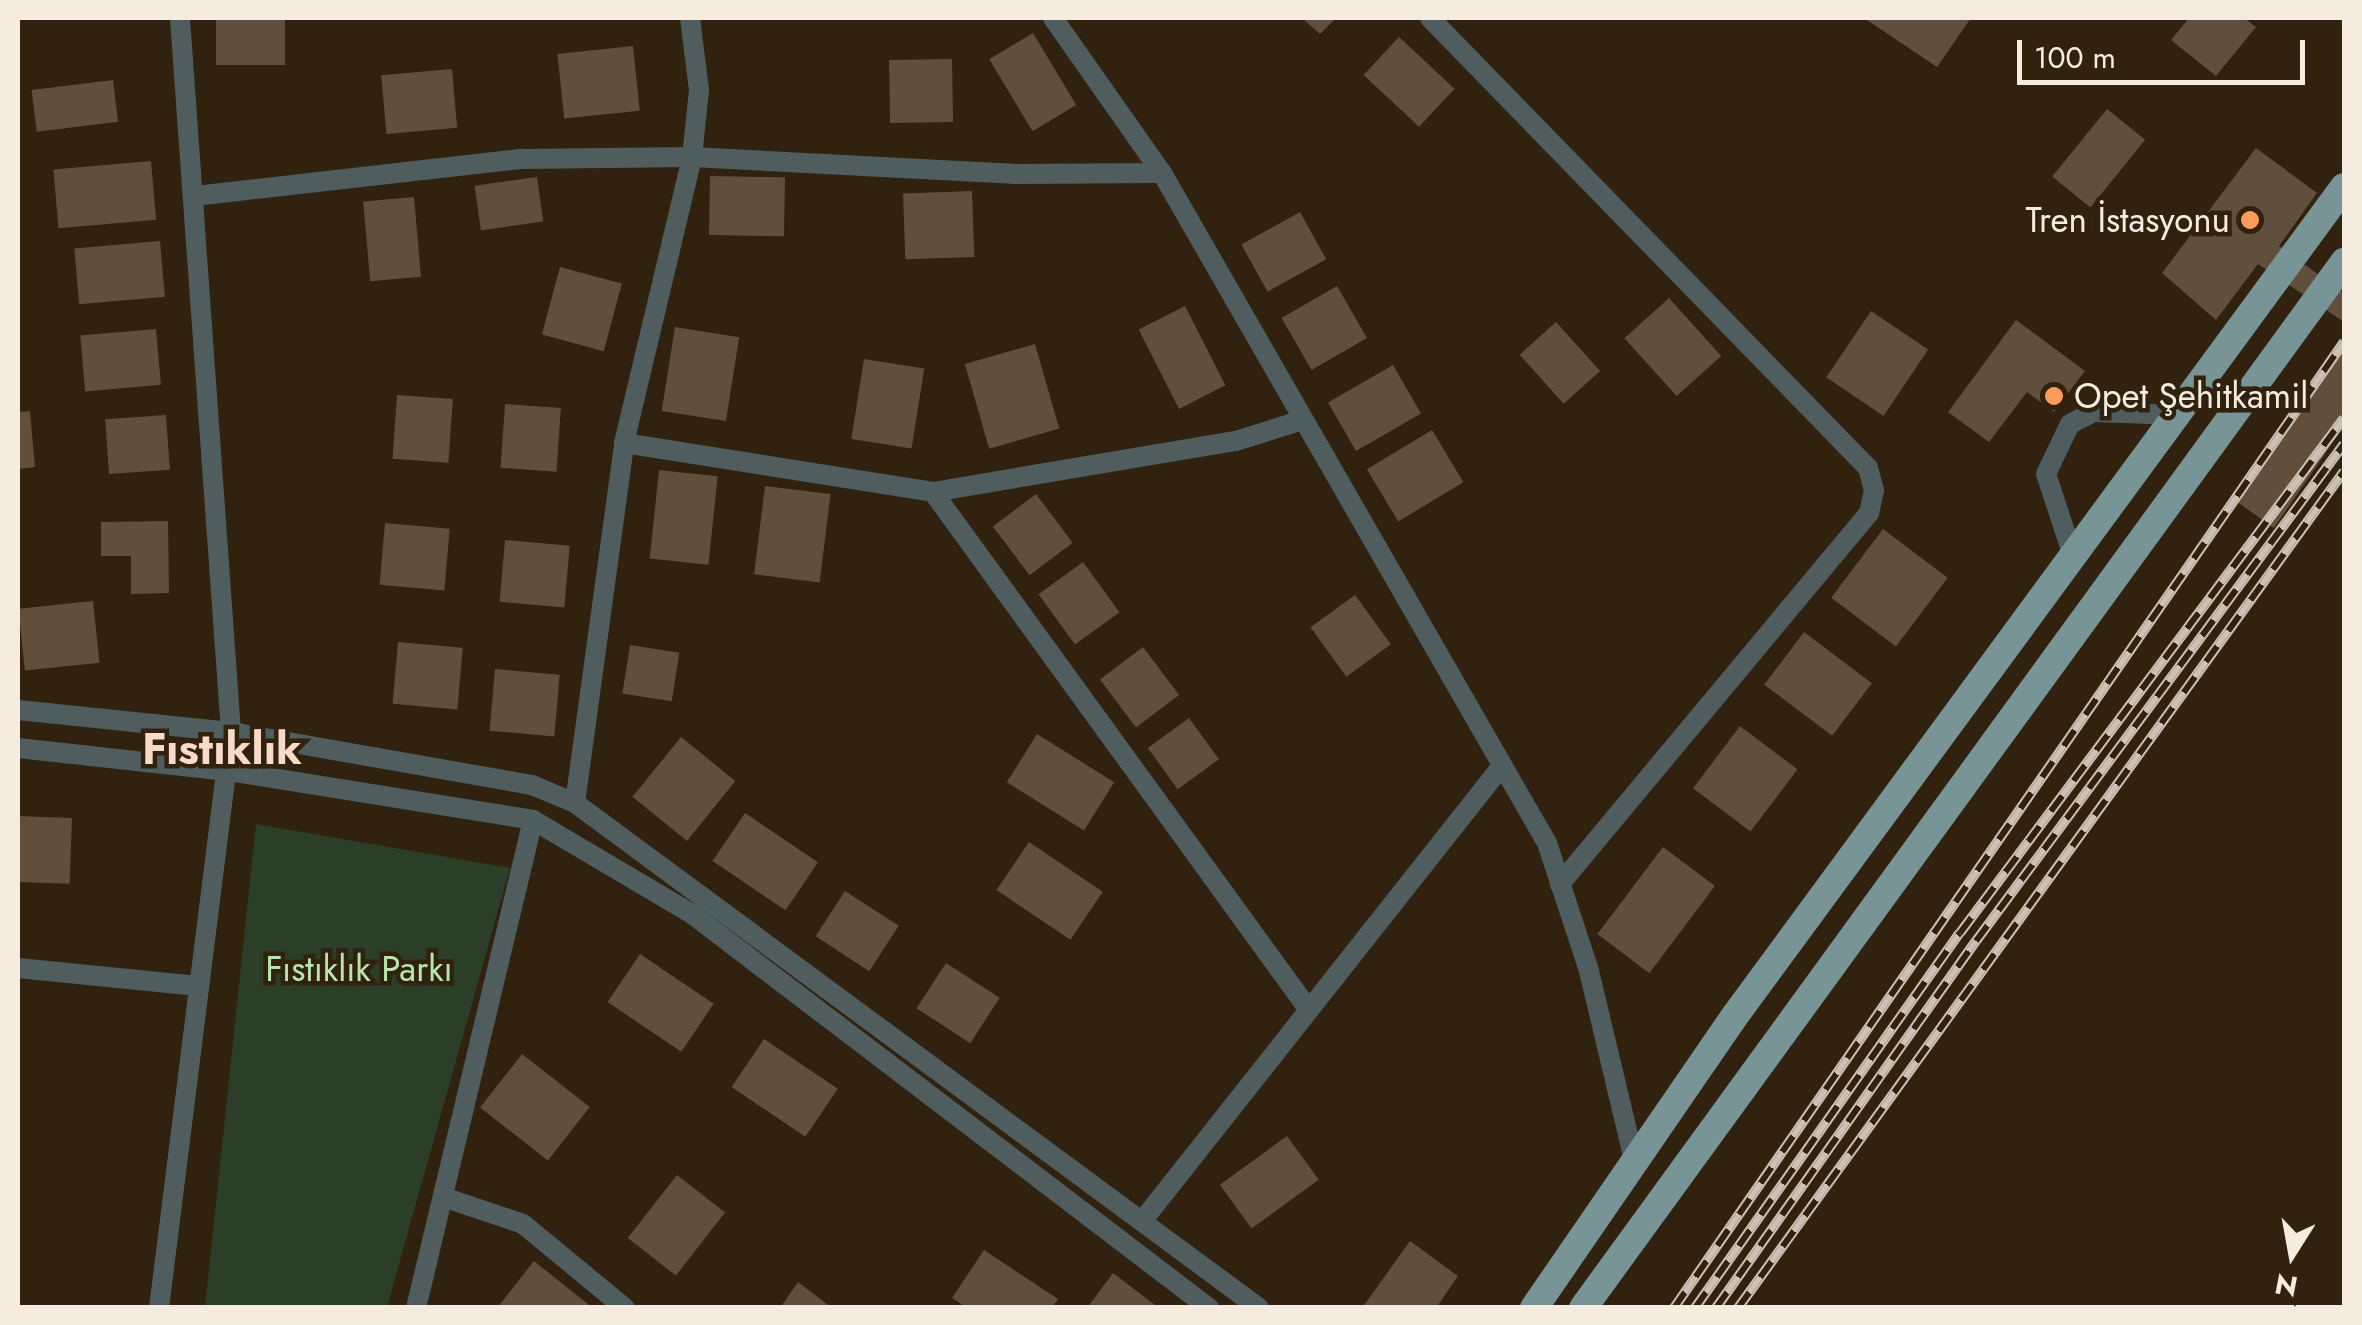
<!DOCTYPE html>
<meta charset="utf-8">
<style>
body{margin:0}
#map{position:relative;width:2362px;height:1325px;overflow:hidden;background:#30220f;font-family:Jost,sans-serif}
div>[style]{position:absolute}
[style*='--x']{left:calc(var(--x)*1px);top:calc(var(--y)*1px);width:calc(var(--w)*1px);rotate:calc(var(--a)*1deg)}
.green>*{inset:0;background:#2b3e27}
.building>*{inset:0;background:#5f4f3c;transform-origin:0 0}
.minor>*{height:20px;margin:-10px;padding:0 10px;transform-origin:10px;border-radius:10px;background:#4f5d5e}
.major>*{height:28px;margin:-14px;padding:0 14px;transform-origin:14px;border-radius:14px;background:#789496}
.rail>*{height:10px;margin-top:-5px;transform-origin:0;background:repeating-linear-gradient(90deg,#30220f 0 19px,#ccc1b4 0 38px);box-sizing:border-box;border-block:2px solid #ccc1b4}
.dots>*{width:28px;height:28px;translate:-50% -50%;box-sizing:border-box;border:5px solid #30220f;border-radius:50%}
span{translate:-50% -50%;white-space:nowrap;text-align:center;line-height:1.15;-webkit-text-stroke:9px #30220f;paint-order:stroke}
.poi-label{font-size:35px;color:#f5ebdf}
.right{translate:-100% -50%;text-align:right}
.left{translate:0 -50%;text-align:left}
.park-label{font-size:35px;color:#b7e5ad}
.district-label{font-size:45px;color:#f8dac9;font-weight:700}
.frame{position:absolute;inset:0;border:20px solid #f5ebdf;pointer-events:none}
.north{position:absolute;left:2242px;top:1205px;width:100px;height:100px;-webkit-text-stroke:8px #30220f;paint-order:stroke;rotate:191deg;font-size:28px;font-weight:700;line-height:40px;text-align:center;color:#f5ebdf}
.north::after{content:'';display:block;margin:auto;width:35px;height:45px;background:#f5ebdf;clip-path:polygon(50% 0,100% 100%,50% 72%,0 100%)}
.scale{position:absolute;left:2017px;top:40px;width:288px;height:45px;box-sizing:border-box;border:5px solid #f5ebdf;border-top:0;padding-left:12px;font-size:30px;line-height:35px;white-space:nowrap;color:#f5ebdf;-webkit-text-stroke:8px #30220f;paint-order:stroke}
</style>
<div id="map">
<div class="green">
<div style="clip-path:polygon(256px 824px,510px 868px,387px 1307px,205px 1307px)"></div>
</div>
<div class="building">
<div style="left:216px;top:18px;width:69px;height:47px"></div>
<div style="clip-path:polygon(1302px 18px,1336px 18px,1320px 34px)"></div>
<div style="clip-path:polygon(1864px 18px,1971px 18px,1937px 67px)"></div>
<div style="clip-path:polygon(2189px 18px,2244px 18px,2256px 27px,2216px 76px,2171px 40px)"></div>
<div style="left:1033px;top:33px;width:84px;height:51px;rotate:59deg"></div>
<div style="left:1399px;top:37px;width:76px;height:52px;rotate:43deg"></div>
<div style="left:633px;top:46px;width:65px;height:76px;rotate:84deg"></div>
<div style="left:952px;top:59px;width:63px;height:63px;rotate:89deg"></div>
<div style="left:452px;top:69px;width:59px;height:71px;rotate:85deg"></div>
<div style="left:113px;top:80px;width:42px;height:82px;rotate:83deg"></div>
<div style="left:2107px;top:109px;width:49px;height:87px;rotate:39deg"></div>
<div style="clip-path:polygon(2256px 148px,2317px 193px,2279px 246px,2344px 293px,2344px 322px,2258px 264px,2216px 320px,2162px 273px)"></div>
<div style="left:151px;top:161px;width:59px;height:98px;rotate:85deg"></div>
<div style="left:710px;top:176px;width:75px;height:59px;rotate:1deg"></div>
<div style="left:537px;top:177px;width:45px;height:63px;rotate:82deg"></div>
<div style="left:972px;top:191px;width:66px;height:69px;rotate:88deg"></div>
<div style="left:414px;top:197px;width:80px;height:51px;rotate:85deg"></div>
<div style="left:1300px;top:212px;width:54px;height:67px;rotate:61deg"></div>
<div style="left:160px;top:241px;width:56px;height:86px;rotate:85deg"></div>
<div style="left:560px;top:267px;width:64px;height:70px;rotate:15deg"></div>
<div style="left:1337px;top:286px;width:60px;height:64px;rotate:60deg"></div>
<div style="left:1669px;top:298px;width:78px;height:60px;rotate:48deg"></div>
<div style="left:1185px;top:306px;width:89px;height:52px;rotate:63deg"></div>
<div style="left:1871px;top:311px;width:69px;height:80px;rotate:34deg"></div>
<div style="clip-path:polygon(2016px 320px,2085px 371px,2054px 412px,2027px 392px,1989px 442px,1948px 412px)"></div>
<div style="left:1556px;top:322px;width:66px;height:49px;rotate:48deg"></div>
<div style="left:675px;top:327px;width:65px;height:85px;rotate:9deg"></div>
<div style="left:156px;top:329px;width:56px;height:76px;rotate:85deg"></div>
<div style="clip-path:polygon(2344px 342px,2344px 426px,2274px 528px,2233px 499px)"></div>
<div style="left:1035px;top:344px;width:88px;height:73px;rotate:74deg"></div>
<div style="left:864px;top:359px;width:61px;height:81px;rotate:9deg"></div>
<div style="left:1393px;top:365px;width:56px;height:75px;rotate:60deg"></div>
<div style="left:397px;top:395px;width:56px;height:64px;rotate:4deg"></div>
<div style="left:505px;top:404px;width:56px;height:64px;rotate:4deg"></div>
<div style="clip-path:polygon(30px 411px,35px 467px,18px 469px,18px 412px)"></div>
<div style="left:166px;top:415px;width:55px;height:61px;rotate:86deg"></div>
<div style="left:1432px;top:430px;width:61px;height:76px;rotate:59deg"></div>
<div style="left:659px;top:470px;width:59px;height:89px;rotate:6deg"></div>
<div style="left:765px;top:486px;width:66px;height:89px;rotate:7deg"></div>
<div style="left:1036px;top:494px;width:61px;height:54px;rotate:53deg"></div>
<div style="clip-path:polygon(168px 521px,169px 593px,131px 594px,131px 556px,101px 556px,101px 522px)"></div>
<div style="left:385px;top:523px;width:65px;height:62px;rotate:5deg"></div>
<div style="left:1883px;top:529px;width:81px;height:86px;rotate:37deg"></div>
<div style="left:505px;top:540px;width:65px;height:62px;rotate:5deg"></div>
<div style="left:1083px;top:562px;width:62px;height:55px;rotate:54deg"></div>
<div style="left:1355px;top:595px;width:61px;height:55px;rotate:54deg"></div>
<div style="left:93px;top:601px;width:62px;height:75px;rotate:84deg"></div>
<div style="left:1804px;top:632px;width:85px;height:66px;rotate:37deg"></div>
<div style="left:398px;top:642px;width:65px;height:62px;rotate:5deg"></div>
<div style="left:630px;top:645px;width:50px;height:49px;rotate:9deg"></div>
<div style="left:1143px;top:647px;width:60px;height:54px;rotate:53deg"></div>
<div style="left:495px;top:669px;width:65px;height:62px;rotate:5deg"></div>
<div style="left:1189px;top:718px;width:51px;height:51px;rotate:54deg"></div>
<div style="left:1740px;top:726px;width:72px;height:78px;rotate:37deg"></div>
<div style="left:1037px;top:734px;width:91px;height:57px;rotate:32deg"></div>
<div style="left:681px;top:737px;width:70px;height:77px;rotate:39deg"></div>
<div style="left:745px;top:813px;width:88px;height:58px;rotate:34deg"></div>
<div style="left:18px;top:816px;width:54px;height:66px;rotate:2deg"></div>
<div style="left:1029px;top:842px;width:89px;height:58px;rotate:34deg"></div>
<div style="left:1663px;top:847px;width:65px;height:109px;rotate:37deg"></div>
<div style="left:845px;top:891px;width:64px;height:54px;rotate:33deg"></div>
<div style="left:640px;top:954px;width:89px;height:58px;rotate:34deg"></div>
<div style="left:946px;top:963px;width:64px;height:54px;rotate:33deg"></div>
<div style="left:764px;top:1039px;width:89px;height:58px;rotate:34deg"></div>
<div style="left:522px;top:1054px;width:86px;height:68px;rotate:38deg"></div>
<div style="left:1287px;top:1136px;width:54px;height:83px;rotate:54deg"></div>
<div style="left:677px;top:1175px;width:61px;height:80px;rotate:38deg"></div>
<div style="clip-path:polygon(1410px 1241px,1458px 1276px,1436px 1308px,1362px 1308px)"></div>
<div style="clip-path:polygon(984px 1250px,1058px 1299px,1052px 1308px,967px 1308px,952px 1298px)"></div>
<div style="clip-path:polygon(534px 1261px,593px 1308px,497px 1308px)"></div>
<div style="clip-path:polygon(1113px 1273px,1159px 1308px,1087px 1308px)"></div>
<div style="clip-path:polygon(798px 1282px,832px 1308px,780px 1308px)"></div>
</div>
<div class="minor">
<div style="--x:1053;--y:18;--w:189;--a:54.9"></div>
<div style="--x:1162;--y:173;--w:773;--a:60.12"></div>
<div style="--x:1547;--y:843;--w:135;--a:71.8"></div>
<div style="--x:1589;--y:971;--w:198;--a:76.6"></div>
<div style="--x:1430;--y:18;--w:628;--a:45.77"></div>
<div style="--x:1868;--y:468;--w:23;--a:75"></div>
<div style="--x:1874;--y:490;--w:24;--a:102"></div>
<div style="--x:1869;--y:513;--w:483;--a:129.8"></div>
<div style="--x:195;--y:196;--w:329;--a:-6.5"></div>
<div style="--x:522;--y:159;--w:170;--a:-0.7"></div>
<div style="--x:692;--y:157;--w:321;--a:3"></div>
<div style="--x:1013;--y:174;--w:149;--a:-0.4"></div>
<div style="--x:624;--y:443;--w:313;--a:9"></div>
<div style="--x:933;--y:492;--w:640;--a:54.03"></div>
<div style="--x:933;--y:492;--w:307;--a:-9.6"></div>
<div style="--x:1236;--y:441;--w:70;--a:-17.4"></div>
<div style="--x:2074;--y:559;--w:89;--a:-108.2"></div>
<div style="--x:2046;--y:474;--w:55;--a:-64.4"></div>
<div style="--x:2070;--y:424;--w:27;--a:-27"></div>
<div style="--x:2094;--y:412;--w:85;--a:2"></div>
<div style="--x:18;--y:710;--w:214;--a:5.9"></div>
<div style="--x:231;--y:732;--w:306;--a:10"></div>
<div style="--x:532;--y:785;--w:47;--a:22.7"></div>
<div style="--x:575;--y:803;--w:850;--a:36.44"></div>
<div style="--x:18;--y:748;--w:211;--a:6.3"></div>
<div style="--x:228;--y:771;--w:309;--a:9.1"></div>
<div style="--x:533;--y:820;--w:185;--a:30.6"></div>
<div style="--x:692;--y:914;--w:650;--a:37.31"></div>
<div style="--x:575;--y:803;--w:363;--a:-82.2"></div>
<div style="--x:624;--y:443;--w:294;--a:-76.6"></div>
<div style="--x:692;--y:157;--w:67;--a:-84"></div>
<div style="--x:699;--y:90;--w:73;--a:-97.1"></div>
<div style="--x:18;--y:968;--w:181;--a:5.7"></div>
<div style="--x:443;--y:1197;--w:84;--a:18.6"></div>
<div style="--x:523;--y:1224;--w:132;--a:39.5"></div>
<div style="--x:1143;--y:1220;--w:577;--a:-51.68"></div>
<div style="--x:159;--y:1308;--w:580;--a:-82.87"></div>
<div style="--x:231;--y:732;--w:716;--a:-94.09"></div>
<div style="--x:416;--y:1308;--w:502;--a:-76.52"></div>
</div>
<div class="major">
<div style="--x:1534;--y:1308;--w:353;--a:-55.5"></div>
<div style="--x:1734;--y:1017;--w:1030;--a:-53.69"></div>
<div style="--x:1583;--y:1308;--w:1294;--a:-53.96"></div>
</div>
<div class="rail">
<div style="--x:1674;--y:1308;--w:1176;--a:-55.26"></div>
<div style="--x:1695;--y:1308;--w:459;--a:-54.8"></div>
<div style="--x:1960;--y:933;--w:642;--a:-53.29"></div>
<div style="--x:1716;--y:1308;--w:450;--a:-54.7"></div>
<div style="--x:1976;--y:941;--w:618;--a:-53.48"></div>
<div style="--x:1738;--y:1308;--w:1033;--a:-54.09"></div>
</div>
<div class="dots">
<div style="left:2250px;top:220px;background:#ff9b5a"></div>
<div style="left:2054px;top:396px;background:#ff9b5a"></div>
</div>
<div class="poi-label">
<span class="right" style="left:2230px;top:220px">Tren İstasyonu</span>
<span class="left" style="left:2074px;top:396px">Opet Şehitkamil</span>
</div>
<div class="park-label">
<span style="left:359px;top:969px">Fıstıklık Parkı</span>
</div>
<div class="district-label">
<span style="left:222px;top:749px">Fıstıklık</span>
</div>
<div class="frame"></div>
<div class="north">N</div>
<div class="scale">100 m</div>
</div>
